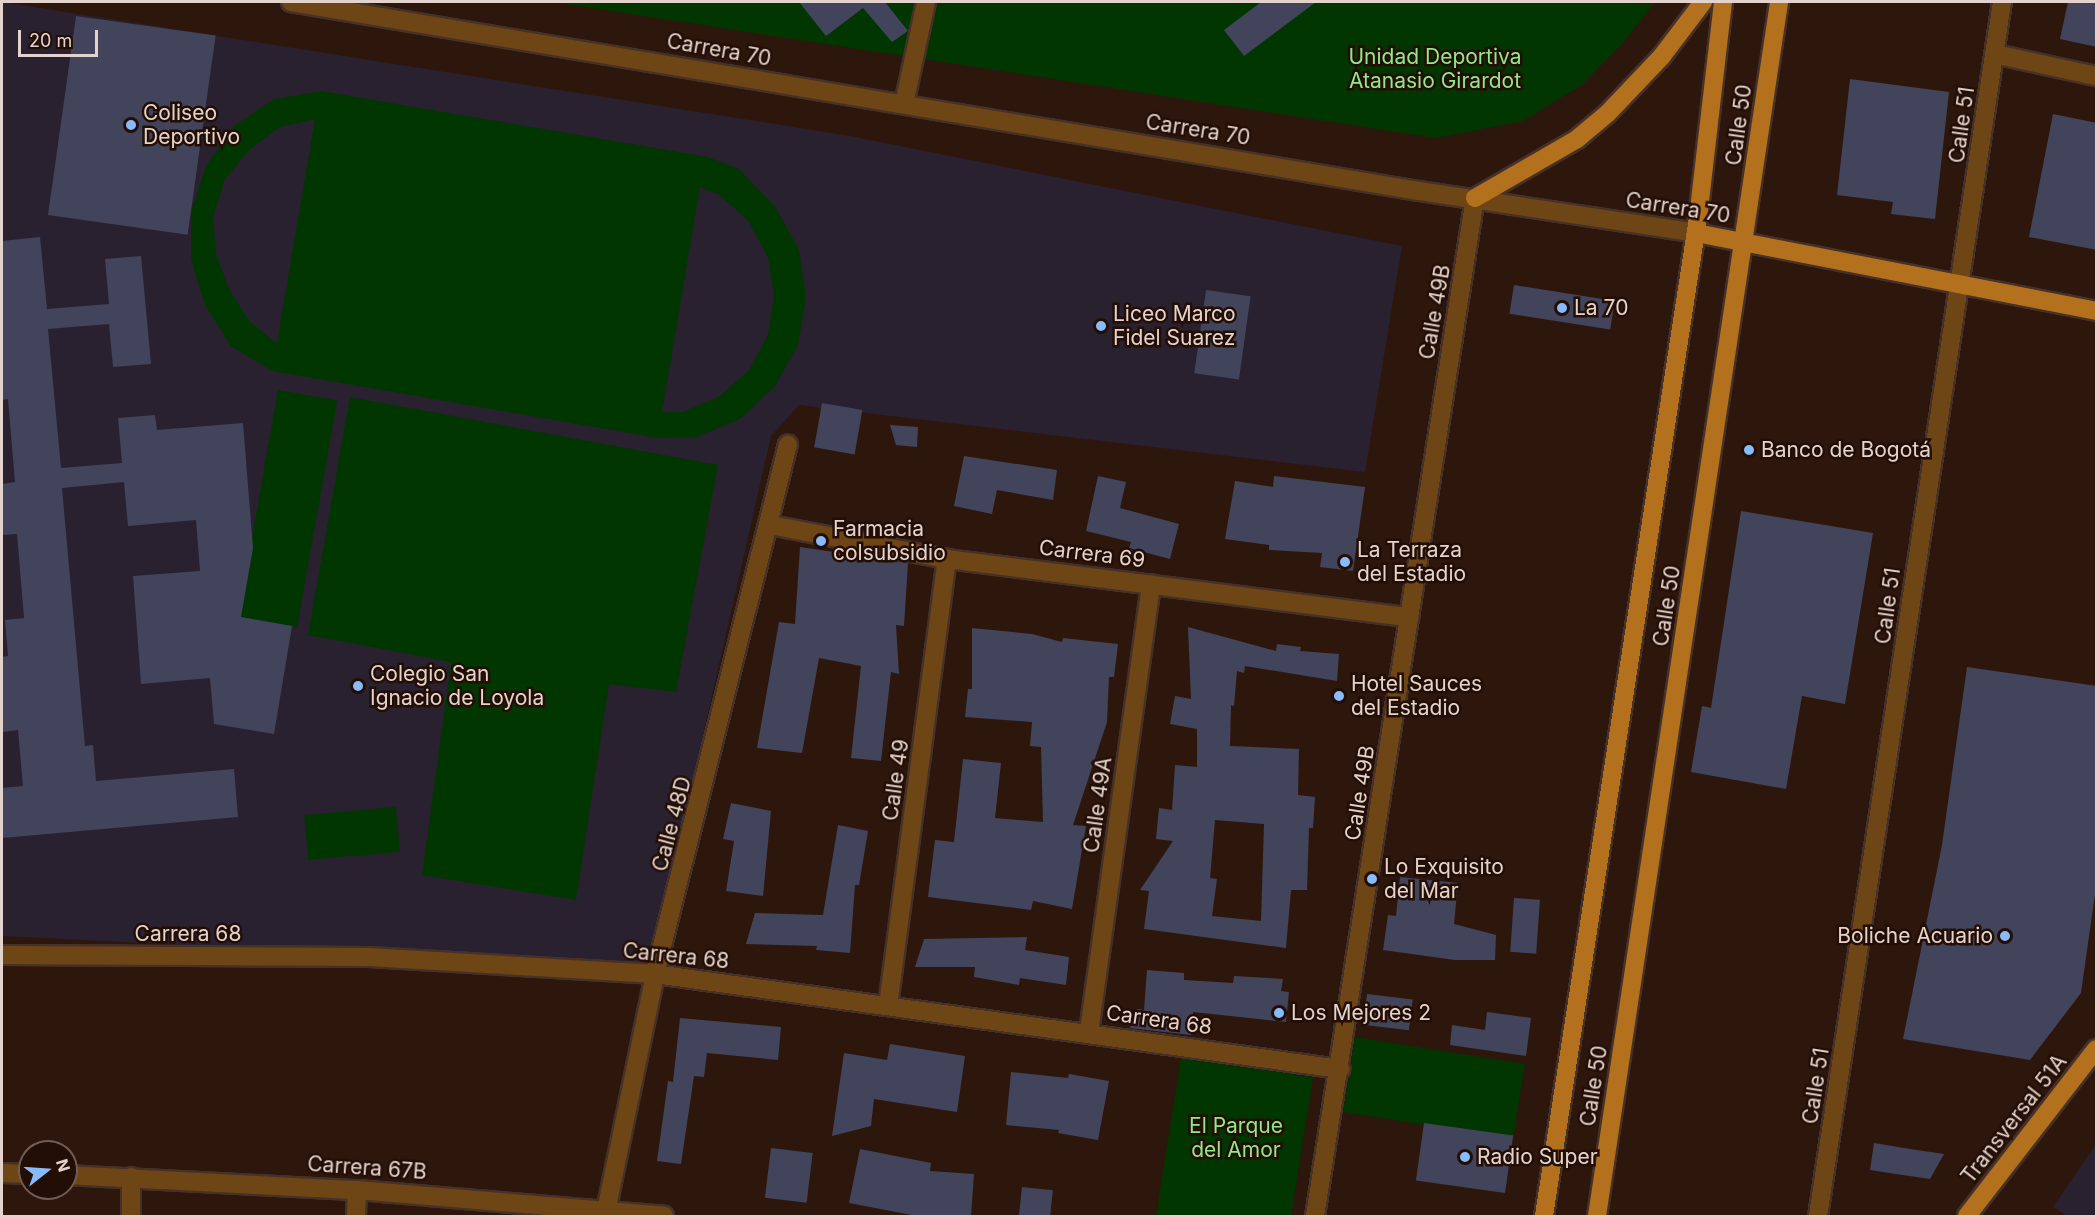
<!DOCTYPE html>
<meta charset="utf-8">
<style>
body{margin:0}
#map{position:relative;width:2098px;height:1218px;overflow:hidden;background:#2d170d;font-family:Inter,sans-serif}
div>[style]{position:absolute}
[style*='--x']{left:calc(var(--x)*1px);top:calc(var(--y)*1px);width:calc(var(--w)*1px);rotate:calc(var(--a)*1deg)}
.education>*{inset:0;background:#292130}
.green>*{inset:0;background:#013600;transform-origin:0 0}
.building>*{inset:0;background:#42445b;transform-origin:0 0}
.roads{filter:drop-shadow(2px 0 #463128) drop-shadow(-2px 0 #463128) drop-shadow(0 2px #463128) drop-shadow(0 -2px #463128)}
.minor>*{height:18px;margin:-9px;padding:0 9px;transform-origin:9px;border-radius:9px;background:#6e4616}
.major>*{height:18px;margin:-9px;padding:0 9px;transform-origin:9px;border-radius:9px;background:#b4711d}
.dots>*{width:16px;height:16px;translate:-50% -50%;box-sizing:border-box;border:3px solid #230e05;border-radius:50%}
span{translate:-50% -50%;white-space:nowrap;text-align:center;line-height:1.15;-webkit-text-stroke:5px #230e05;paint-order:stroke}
.street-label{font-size:21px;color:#e3d3cc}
.park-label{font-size:21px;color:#90e888}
.poi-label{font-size:21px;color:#e3d3cc}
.left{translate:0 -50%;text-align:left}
.right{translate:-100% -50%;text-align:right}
.frame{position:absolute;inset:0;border:3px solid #e3d3cc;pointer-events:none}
.north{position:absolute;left:18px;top:1140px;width:60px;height:60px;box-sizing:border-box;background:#230e05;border:2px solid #705d55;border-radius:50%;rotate:73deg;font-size:16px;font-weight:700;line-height:24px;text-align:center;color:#e3d3cc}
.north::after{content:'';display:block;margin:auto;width:21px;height:27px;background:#88bbfc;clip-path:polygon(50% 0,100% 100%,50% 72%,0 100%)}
.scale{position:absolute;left:18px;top:30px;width:80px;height:27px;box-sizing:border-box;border:3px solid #e3d3cc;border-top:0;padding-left:8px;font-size:18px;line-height:21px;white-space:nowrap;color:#e3d3cc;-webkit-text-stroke:4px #230e05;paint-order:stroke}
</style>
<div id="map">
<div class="education">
<div style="clip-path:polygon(2px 2px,844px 135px,1402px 246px,1365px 472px,799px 405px,771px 436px,650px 968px,2px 936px)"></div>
<div style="clip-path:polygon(2096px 1144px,2096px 1216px,2067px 1216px,2053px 1207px)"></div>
</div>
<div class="green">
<div style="clip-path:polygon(553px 2px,1655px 2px,1622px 44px,1583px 84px,1523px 121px,1436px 138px)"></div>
<div style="clip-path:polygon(evenodd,321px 91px,708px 157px,739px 169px,776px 208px,799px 250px,806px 297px,798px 345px,775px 386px,740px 419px,696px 437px,658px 438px,273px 371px,231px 346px,205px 305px,191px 260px,191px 212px,206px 166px,234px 126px,274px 99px,321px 91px,315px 119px,277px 343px,276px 343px,249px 321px,229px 289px,216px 255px,213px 217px,225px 179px,250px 149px,280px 127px,315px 119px,321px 91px,700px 187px,720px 195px,749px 222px,768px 257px,774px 296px,768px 335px,749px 370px,720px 396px,683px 412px,662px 412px,700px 187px)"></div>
<div style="left:278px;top:390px;width:60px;height:230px;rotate:10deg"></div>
<div style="clip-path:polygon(350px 397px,718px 465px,676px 692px,609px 684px,576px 900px,422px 875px,451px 662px,308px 635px)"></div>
<div style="left:396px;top:807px;width:45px;height:92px;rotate:85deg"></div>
<div style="left:1355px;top:1037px;width:172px;height:76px;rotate:9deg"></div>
<div style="clip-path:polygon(1181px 1058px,1313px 1077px,1291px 1216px,1156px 1216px)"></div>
</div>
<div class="building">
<div style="clip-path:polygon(799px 2px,885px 2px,908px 31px,892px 42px,863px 8px,826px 36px)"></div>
<div style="clip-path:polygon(1261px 2px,1316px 2px,1244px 56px,1224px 30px)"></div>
<div style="clip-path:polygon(2068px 2px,2097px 2px,2097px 47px,2060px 39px)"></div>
<div style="left:76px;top:16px;width:141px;height:201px;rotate:8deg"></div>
<div style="clip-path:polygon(1850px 79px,1949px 92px,1935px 219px,1891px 214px,1893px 202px,1837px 195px)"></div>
<div style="clip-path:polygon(2053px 114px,2097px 123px,2097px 250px,2029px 237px)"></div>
<div style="clip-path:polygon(40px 237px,47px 309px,109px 304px,105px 259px,141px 256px,151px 364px,113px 367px,109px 324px,48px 329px,61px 468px,122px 463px,118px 418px,155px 415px,157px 430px,243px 423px,253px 548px,241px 617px,292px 626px,274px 734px,214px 724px,210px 678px,141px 684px,133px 576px,200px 571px,196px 520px,128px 526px,124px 482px,62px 488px,85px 746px,93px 745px,96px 781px,234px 769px,238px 817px,2px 838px,2px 788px,23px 786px,18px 730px,2px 732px,2px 657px,8px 656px,5px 620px,24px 618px,17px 534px,2px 535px,2px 484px,15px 482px,8px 399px,2px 400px,2px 241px)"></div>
<div style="left:1514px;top:285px;width:102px;height:29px;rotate:9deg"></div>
<div style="left:1206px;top:290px;width:45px;height:84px;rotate:8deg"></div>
<div style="left:822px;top:403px;width:41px;height:45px;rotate:10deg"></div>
<div style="clip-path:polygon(890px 425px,918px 427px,917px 447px,896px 445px)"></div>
<div style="clip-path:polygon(964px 456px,1057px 470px,1053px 500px,997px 490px,992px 514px,954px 506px)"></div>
<div style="clip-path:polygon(1098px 476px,1126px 482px,1120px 508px,1179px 524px,1170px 559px,1129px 548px,1131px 542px,1086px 531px)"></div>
<div style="clip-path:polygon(1274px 476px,1365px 487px,1353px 571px,1320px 567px,1322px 553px,1269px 550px,1269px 545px,1225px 539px,1235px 481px,1273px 487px)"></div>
<div style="clip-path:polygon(1741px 511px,1873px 533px,1845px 704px,1802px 696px,1786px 789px,1691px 772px,1702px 706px,1711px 708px)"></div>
<div style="clip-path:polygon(800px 547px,908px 563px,904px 626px,896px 625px,899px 674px,891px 672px,881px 761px,851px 758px,861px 666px,819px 658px,802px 753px,757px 748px,779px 622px,795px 624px)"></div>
<div style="clip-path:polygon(evenodd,1188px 627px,1276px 651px,1277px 644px,1301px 647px,1300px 651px,1339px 654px,1337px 681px,1245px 666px,1244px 673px,1237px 671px,1234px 706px,1231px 705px,1230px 746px,1299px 749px,1298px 795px,1315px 797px,1313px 828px,1309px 828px,1307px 890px,1291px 890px,1286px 948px,1144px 929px,1149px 891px,1140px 890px,1173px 841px,1156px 839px,1159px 808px,1172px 810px,1175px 765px,1197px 767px,1197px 729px,1170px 724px,1175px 696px,1191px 699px,1188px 627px,1215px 820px,1264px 824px,1261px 921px,1212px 916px,1217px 879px,1210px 878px,1215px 820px)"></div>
<div style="clip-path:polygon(972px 628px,1032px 634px,1062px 642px,1063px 638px,1118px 644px,1114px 677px,1109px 677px,1107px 722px,1073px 825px,1086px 826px,1072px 909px,1033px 901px,1031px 910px,928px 897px,935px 840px,954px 842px,963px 759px,1001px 763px,995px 818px,1043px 822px,1041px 747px,1030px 746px,1032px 722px,965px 717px,968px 689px,972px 689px)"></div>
<div style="clip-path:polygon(1967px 667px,2097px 686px,2097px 880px,2081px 993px,2030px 1060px,1903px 1039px,1942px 845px)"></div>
<div style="clip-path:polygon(731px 803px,771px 811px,763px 896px,726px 891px,734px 841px,723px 839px)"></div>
<div style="clip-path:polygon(838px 825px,868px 831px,859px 885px,855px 885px,850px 953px,816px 950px,817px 946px,746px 944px,755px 913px,823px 915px)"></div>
<div style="clip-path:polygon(1400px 877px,1458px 883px,1454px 924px,1496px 935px,1495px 960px,1455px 960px,1383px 950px,1388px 915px,1396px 916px)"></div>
<div style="left:1514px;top:898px;width:26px;height:54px;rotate:4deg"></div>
<div style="clip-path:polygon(1027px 937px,1025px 950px,1069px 957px,1066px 985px,1020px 978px,1019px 985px,974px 977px,975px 967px,915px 967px,924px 939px)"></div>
<div style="clip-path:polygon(1147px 970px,1184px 973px,1184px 980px,1233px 983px,1234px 976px,1283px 979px,1281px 991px,1289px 992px,1286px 1022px,1193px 1012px,1191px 1035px,1130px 1028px,1137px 1009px,1144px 1010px)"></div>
<div style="left:1367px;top:994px;width:46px;height:31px;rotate:7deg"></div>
<div style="clip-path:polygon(1487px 1012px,1531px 1018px,1526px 1056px,1450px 1045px,1452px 1025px,1485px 1030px)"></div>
<div style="clip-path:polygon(680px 1018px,781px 1027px,778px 1060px,707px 1053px,704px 1077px,694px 1076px,681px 1164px,657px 1161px,668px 1081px,673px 1082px)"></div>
<div style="clip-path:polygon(890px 1044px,965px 1056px,957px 1112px,874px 1099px,871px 1126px,832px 1136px,844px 1053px,887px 1060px)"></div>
<div style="clip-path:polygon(1011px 1072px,1068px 1078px,1069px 1074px,1109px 1081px,1098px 1140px,1058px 1133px,1059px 1130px,1006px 1125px)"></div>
<div style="left:1424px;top:1123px;width:90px;height:58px;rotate:8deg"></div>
<div style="clip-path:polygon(1874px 1143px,1910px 1149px,1944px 1154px,1930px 1179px,1903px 1175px,1870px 1170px)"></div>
<div style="left:771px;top:1148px;width:42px;height:50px;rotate:7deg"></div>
<div style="clip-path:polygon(860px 1149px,931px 1163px,930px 1171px,974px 1174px,971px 1216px,917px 1216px,849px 1203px)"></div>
<div style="left:1022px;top:1187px;width:31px;height:29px;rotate:6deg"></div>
</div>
<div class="roads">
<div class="minor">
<div style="--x:291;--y:2;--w:1144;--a:9.51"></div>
<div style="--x:1419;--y:191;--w:280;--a:8.6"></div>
<div style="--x:1995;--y:54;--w:103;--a:12.3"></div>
<div style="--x:904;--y:104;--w:104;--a:-77.8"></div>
<div style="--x:771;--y:525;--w:179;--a:10.9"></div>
<div style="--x:947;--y:559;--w:466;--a:7.2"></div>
<div style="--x:2;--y:955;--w:367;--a:0.3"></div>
<div style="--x:369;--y:957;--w:287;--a:3.4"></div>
<div style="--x:655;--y:974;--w:692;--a:7.9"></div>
<div style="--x:888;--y:1006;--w:451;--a:-82.5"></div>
<div style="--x:1089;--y:1032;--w:452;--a:-82.1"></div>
<div style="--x:2;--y:1173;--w:28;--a:2"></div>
<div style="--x:66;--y:1175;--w:291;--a:3"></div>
<div style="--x:357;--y:1190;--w:308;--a:4.8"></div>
<div style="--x:131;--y:1177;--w:39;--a:90"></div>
<div style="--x:356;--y:1216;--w:26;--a:-88"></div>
<div style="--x:605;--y:1216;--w:247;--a:-78.3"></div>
<div style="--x:655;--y:974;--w:546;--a:-75.91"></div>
<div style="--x:1315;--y:1216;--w:1030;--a:-81.07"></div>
<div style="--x:1818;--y:1216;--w:1228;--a:-81.38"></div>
</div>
<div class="major">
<div style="--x:1475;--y:198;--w:118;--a:-30"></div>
<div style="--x:1577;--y:139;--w:40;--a:-40"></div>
<div style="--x:1608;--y:113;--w:79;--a:-46.5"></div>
<div style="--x:1662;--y:56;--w:68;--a:-52.8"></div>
<div style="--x:1696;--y:233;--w:408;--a:11"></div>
<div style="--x:1544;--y:1216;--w:1010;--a:-81.23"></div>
<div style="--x:1698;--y:218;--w:217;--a:-83.4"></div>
<div style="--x:1597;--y:1216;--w:1228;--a:-81.47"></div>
<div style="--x:1967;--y:1216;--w:211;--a:-52.3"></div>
</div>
</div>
<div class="dots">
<div style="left:131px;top:125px;background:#88bbfc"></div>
<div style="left:1562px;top:308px;background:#88bbfc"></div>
<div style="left:1101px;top:326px;background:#88bbfc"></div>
<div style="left:1749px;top:450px;background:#88bbfc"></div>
<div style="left:821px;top:541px;background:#88bbfc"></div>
<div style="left:1345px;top:562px;background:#88bbfc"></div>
<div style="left:358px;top:686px;background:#88bbfc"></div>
<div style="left:1339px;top:696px;background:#88bbfc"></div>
<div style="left:1372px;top:879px;background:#88bbfc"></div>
<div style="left:2005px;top:936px;background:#88bbfc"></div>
<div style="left:1279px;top:1013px;background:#88bbfc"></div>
<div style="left:1465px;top:1157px;background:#88bbfc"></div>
</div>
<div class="street-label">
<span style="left:719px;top:50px;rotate:10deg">Carrera 70</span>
<span style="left:1739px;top:125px;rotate:-82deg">Calle 50</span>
<span style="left:1962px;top:125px;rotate:-82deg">Calle 51</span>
<span style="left:1198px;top:130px;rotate:9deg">Carrera 70</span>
<span style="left:1678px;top:208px;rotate:9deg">Carrera 70</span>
<span style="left:1435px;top:312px;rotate:-80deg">Calle 49B</span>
<span style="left:1092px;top:554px;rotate:7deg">Carrera 69</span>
<span style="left:1667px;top:606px;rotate:-81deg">Calle 50</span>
<span style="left:1888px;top:606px;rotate:-82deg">Calle 51</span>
<span style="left:896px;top:780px;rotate:-82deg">Calle 49</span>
<span style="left:1360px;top:793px;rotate:-81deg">Calle 49B</span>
<span style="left:1098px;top:805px;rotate:-82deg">Calle 49A</span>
<span style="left:672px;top:824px;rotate:-75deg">Calle 48D</span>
<span style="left:188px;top:934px">Carrera 68</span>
<span style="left:676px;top:956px;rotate:6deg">Carrera 68</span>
<span style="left:1159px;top:1020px;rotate:8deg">Carrera 68</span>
<span style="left:1594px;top:1086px;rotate:-81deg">Calle 50</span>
<span style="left:1816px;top:1086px;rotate:-81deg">Calle 51</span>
<span style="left:2014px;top:1119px;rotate:-52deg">Transversal 51A</span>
<span style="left:367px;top:1168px;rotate:4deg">Carrera 67B</span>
</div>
<div class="park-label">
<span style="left:1435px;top:69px">Unidad Deportiva<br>Atanasio Girardot</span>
<span style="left:1236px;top:1138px">El Parque<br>del Amor</span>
</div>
<div class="poi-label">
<span class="left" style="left:143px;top:125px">Coliseo<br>Deportivo</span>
<span class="left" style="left:1574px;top:308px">La 70</span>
<span class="left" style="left:1113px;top:326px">Liceo Marco<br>Fidel Suarez</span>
<span class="left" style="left:1761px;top:450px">Banco de Bogotá</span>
<span class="left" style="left:833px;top:541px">Farmacia<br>colsubsidio</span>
<span class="left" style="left:1357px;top:562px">La Terraza<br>del Estadio</span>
<span class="left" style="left:370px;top:686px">Colegio San<br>Ignacio de Loyola</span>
<span class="left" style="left:1351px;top:696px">Hotel Sauces<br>del Estadio</span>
<span class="left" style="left:1384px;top:879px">Lo Exquisito<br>del Mar</span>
<span class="right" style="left:1993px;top:936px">Boliche Acuario</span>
<span class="left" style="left:1291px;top:1013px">Los Mejores 2</span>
<span class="left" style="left:1477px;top:1157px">Radio Super</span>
</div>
<div class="frame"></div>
<div class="north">N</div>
<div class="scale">20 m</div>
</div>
